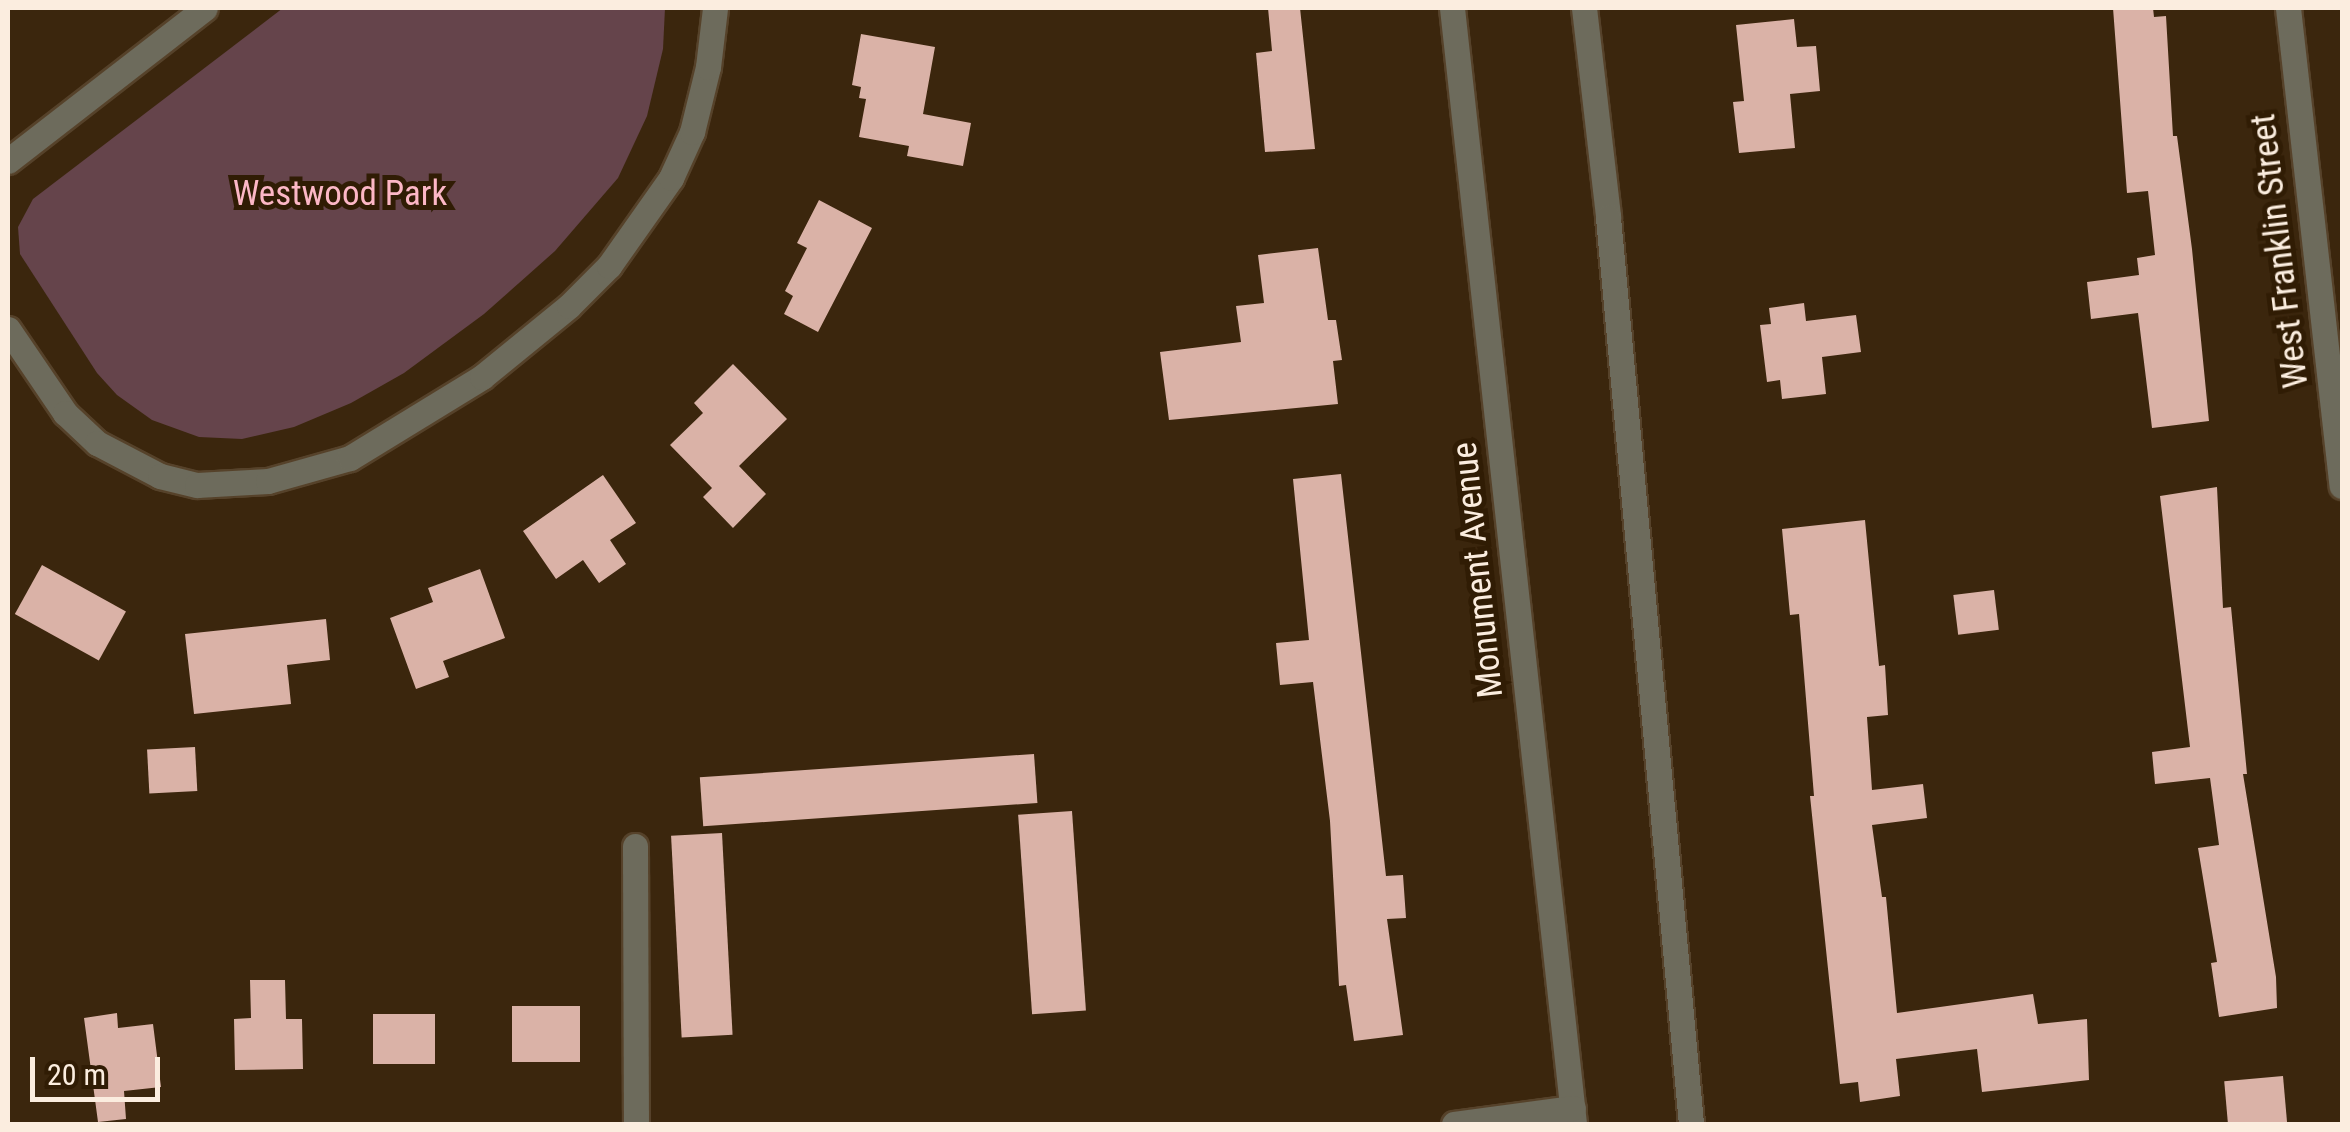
<!DOCTYPE html>
<style>
body{margin:0}
#map{position:relative;width:2350px;height:1132px;overflow:hidden;background:#3b260d;font-family:"Roboto Condensed",sans-serif}
div>[style]{position:absolute}
[style*='--x']{left:calc(var(--x)*1px);top:calc(var(--y)*1px);width:calc(var(--w)*1px);rotate:calc(var(--a)*1deg)}
.green>*{inset:0;background:#65444b}
.building>*{inset:0;background:#dab2a7;transform-origin:0 0}
.roads{filter:drop-shadow(2px 0 #56422a) drop-shadow(-2px 0 #56422a) drop-shadow(0 2px #56422a) drop-shadow(0 -2px #56422a)}
.minor>*{height:25px;margin:-12.5px;padding:0 12.5px;transform-origin:12.5px;border-radius:12.5px;background:#6d6b5c}
span{translate:-50% -50%;white-space:nowrap;text-align:center;line-height:1.15;-webkit-text-stroke:10px #301c04;paint-order:stroke}
.park-label{font-size:35px;color:#fcb7c6}
.street-label{font-size:35px;color:#fbeddf}
.frame{position:absolute;inset:0;border:10px solid #fbeddf;pointer-events:none}
.scale{position:absolute;left:30px;top:1057px;width:130px;height:45px;box-sizing:border-box;border:5px solid #fbeddf;border-top:0;padding-left:12px;font-size:30px;line-height:35px;white-space:nowrap;color:#fbeddf;-webkit-text-stroke:8px #301c04;paint-order:stroke}
</style>
<div id="map">
<div class="green">
<div style="clip-path:polygon(283px 8px,665px 8px,663px 49px,647px 116px,618px 178px,555px 251px,484px 314px,404px 373px,351px 403px,294px 427px,242px 439px,199px 437px,152px 420px,117px 395px,97px 373px,20px 254px,18px 227px,33px 199px)"></div>
</div>
<div class="building">
<div style="clip-path:polygon(1268px 8px,1300px 8px,1315px 149px,1265px 152px,1256px 53px,1272px 51px)"></div>
<div style="clip-path:polygon(2113px 8px,2153px 8px,2154px 17px,2166px 16px,2173px 136px,2177px 136px,2192px 249px,2209px 421px,2152px 428px,2138px 313px,2091px 319px,2087px 282px,2139px 275px,2137px 258px,2155px 255px,2148px 191px,2127px 193px)"></div>
<div style="clip-path:polygon(1794px 19px,1797px 47px,1816px 46px,1820px 91px,1790px 94px,1795px 148px,1739px 153px,1733px 102px,1744px 101px,1736px 25px)"></div>
<div style="clip-path:polygon(861px 34px,935px 47px,923px 114px,971px 123px,963px 166px,907px 156px,909px 146px,859px 137px,866px 99px,859px 98px,861px 87px,852px 85px)"></div>
<div style="clip-path:polygon(819px 200px,872px 228px,818px 332px,784px 314px,793px 296px,785px 291px,807px 248px,797px 243px)"></div>
<div style="clip-path:polygon(1318px 248px,1328px 320px,1336px 320px,1342px 360px,1333px 361px,1338px 404px,1169px 420px,1160px 352px,1241px 342px,1236px 306px,1264px 303px,1258px 255px)"></div>
<div style="clip-path:polygon(1804px 303px,1806px 321px,1856px 315px,1861px 352px,1822px 357px,1826px 394px,1782px 399px,1780px 380px,1767px 382px,1760px 325px,1771px 324px,1769px 308px)"></div>
<div style="clip-path:polygon(733px 364px,787px 419px,739px 466px,766px 494px,733px 528px,703px 497px,712px 488px,670px 445px,703px 413px,694px 403px)"></div>
<div style="clip-path:polygon(1341px 474px,1386px 876px,1403px 875px,1406px 918px,1387px 919px,1403px 1035px,1354px 1041px,1346px 985px,1339px 986px,1330px 821px,1313px 682px,1280px 685px,1276px 643px,1309px 640px,1293px 479px)"></div>
<div style="clip-path:polygon(603px 475px,636px 523px,610px 540px,626px 564px,599px 583px,583px 560px,556px 579px,523px 531px)"></div>
<div style="clip-path:polygon(2217px 487px,2223px 608px,2231px 607px,2247px 774px,2243px 774px,2276px 977px,2277px 1008px,2219px 1017px,2211px 963px,2217px 962px,2198px 848px,2219px 845px,2210px 778px,2155px 784px,2152px 752px,2190px 747px,2160px 496px)"></div>
<div style="clip-path:polygon(1865px 520px,1879px 666px,1885px 665px,1888px 715px,1867px 717px,1872px 790px,1923px 784px,1927px 818px,1872px 825px,1882px 897px,1886px 897px,1897px 1013px,2033px 994px,2038px 1024px,2087px 1019px,2089px 1080px,1982px 1092px,1977px 1049px,1896px 1059px,1900px 1096px,1860px 1102px,1858px 1082px,1840px 1084px,1810px 796px,1814px 796px,1799px 614px,1790px 615px,1782px 529px)"></div>
<div style="left:42px;top:565px;width:96px;height:56px;rotate:29deg"></div>
<div style="clip-path:polygon(480px 569px,505px 638px,443px 661px,449px 677px,416px 689px,390px 618px,433px 602px,428px 588px)"></div>
<div style="left:1994px;top:590px;width:40px;height:41px;rotate:83deg"></div>
<div style="clip-path:polygon(326px 619px,330px 660px,287px 665px,291px 704px,194px 714px,185px 634px)"></div>
<div style="left:195px;top:747px;width:44px;height:48px;rotate:87deg"></div>
<div style="left:1034px;top:754px;width:49px;height:335px;rotate:86deg"></div>
<div style="left:1072px;top:811px;width:200px;height:54px;rotate:86deg"></div>
<div style="left:722px;top:833px;width:202px;height:51px;rotate:87deg"></div>
<div style="clip-path:polygon(250px 980px,285px 980px,286px 1019px,302px 1019px,303px 1069px,235px 1070px,234px 1019px,251px 1018px)"></div>
<div style="left:512px;top:1006px;width:68px;height:56px"></div>
<div style="clip-path:polygon(117px 1013px,118px 1028px,153px 1024px,161px 1087px,124px 1091px,126px 1119px,98px 1122px,84px 1018px)"></div>
<div style="left:435px;top:1014px;width:50px;height:62px;rotate:90deg"></div>
<div style="left:2283px;top:1076px;width:48px;height:59px;rotate:85deg"></div>
</div>
<div class="roads">
<div class="minor">
<div style="--x:1452;--y:8;--w:1123;--a:83.76"></div>
<div style="--x:1584;--y:8;--w:210;--a:83.4"></div>
<div style="--x:1608;--y:217;--w:911;--a:84.77"></div>
<div style="--x:2288;--y:8;--w:481;--a:83.6"></div>
<div style="--x:8;--y:161;--w:249;--a:-37.8"></div>
<div style="--x:8;--y:329;--w:102;--a:55.8"></div>
<div style="--x:65;--y:413;--w:44;--a:43.2"></div>
<div style="--x:97;--y:443;--w:71;--a:27.6"></div>
<div style="--x:160;--y:476;--w:38;--a:14"></div>
<div style="--x:197;--y:485;--w:71;--a:-3.2"></div>
<div style="--x:268;--y:481;--w:85;--a:-15.7"></div>
<div style="--x:350;--y:458;--w:155;--a:-31.5"></div>
<div style="--x:482;--y:377;--w:112;--a:-39.2"></div>
<div style="--x:569;--y:306;--w:57;--a:-45"></div>
<div style="--x:609;--y:266;--w:108;--a:-54.8"></div>
<div style="--x:671;--y:178;--w:51;--a:-65.5"></div>
<div style="--x:692;--y:132;--w:67;--a:-76.2"></div>
<div style="--x:708;--y:67;--w:59;--a:-83.2"></div>
<div style="--x:635;--y:846;--w:278;--a:89.8"></div>
<div style="--x:1454;--y:1124;--w:120;--a:-7.7"></div>
</div>
</div>
<div class="park-label">
<span style="left:340px;top:194px">Westwood Park</span>
</div>
<div class="street-label">
<span style="left:2280px;top:251px;rotate:-97deg">West Franklin Street</span>
<span style="left:1478px;top:570px;rotate:-96deg">Monument Avenue</span>
</div>
<div class="frame"></div>
<div class="scale">20 m</div>
</div>
